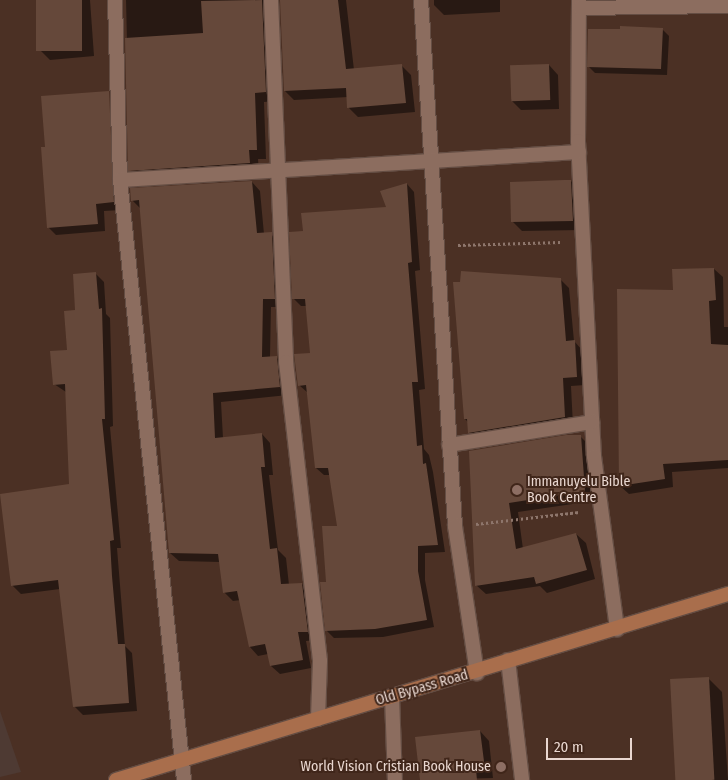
<!DOCTYPE html>
<style>
body{margin:0}
#map{position:relative;width:728px;height:780px;overflow:hidden;background:#4b3024;font-family:"Fira Sans Condensed",sans-serif}
div>[style]{position:absolute}
[style*='--x']{left:calc(var(--x)*1px);top:calc(var(--y)*1px);width:calc(var(--w)*1px);rotate:calc(var(--a)*1deg)}
.education>*{inset:0;background:#4e3a33}
.shadow>*{inset:0;background:#0007}
.building>*{inset:0;background:#65483a;transform-origin:0 0}
.path>*{height:3px;margin-top:-1.5px;transform-origin:0;background:repeating-linear-gradient(90deg,#8e766c 0 2.5px,transparent 0 5px)}
.roads{filter:drop-shadow(1px 0 #644d43) drop-shadow(-1px 0 #644d43) drop-shadow(0 1px #644d43) drop-shadow(0 -1px #644d43)}
.minor>*{height:14px;margin:-7px;padding:0 7px;transform-origin:7px;border-radius:7px;background:#8c6d5f}
.secondary>*{height:14px;margin:-7px;padding:0 7px;transform-origin:7px;border-radius:7px;background:#a96e4c}
.dots>*{width:14px;height:14px;translate:-50% -50%;box-sizing:border-box;border:2px solid #40261a;border-radius:50%}
span{translate:-50% -50%;white-space:nowrap;text-align:center;line-height:1.15;-webkit-text-stroke:4px #40261a;paint-order:stroke}
.poi-label{font-size:14px;color:#e9d7d0}
.left{translate:0 -50%;text-align:left}
.right{translate:-100% -50%;text-align:right}
.street-label{font-size:14px;color:#e9d7d0}
.scale{position:absolute;left:546px;top:738px;width:86px;height:22px;box-sizing:border-box;border:2px solid #e9d7d0;border-top:0;padding-left:6px;font-size:15px;line-height:18px;white-space:nowrap;color:#e9d7d0;-webkit-text-stroke:4px #40261a;paint-order:stroke}
</style>
<div id="map">
<div class="education">
<div style="clip-path:polygon(0 711px,21px 772px,0 777px)"></div>
</div>
<div class="shadow">
<div style="clip-path:polygon(37px 0,90px 0,94px 56px,50px 60px,41px 51px)"></div>
<div style="clip-path:polygon(126px 0,263px 0,272px 9px,275px 101px,264px 102px,266px 159px,258px 159px,259px 172px,139px 180px,130px 170px)"></div>
<div style="clip-path:polygon(281px 0,346px 0,354px 70px,402px 66px,411px 75px,415px 112px,358px 117px,349px 108px,348px 97px,294px 100px,285px 91px)"></div>
<div style="clip-path:polygon(434px 0,500px 0,500px 12px,444px 15px,434px 5px)"></div>
<div style="clip-path:polygon(662px 29px,669px 36px,667px 75px,595px 73px,589px 67px)"></div>
<div style="clip-path:polygon(549px 65px,558px 75px,559px 109px,521px 110px,511px 100px)"></div>
<div style="clip-path:polygon(110px 138px,118px 146px,121px 210px,104px 211px,105px 231px,56px 235px,48px 227px)"></div>
<div style="clip-path:polygon(571px 181px,580px 191px,582px 230px,522px 231px,513px 222px)"></div>
<div style="clip-path:polygon(252px 182px,260px 191px,264px 234px,271px 234px,280px 243px,283px 307px,271px 307px,270px 357px,276px 357px,285px 366px,288px 395px,221px 402px,223px 438px,262px 434px,270px 443px,273px 475px,269px 475px,278px 550px,286px 558px,289px 585px,302px 584px,311px 593px,316px 640px,306px 641px,311px 668px,280px 674px,271px 666px,268px 654px,258px 656px,250px 647px,241px 600px,233px 601px,224px 592px,220px 562px,179px 561px,170px 553px,141px 209px,132px 200px)"></div>
<div style="clip-path:polygon(407px 184px,414px 192px,420px 270px,415px 271px,425px 389px,419px 390px,424px 449px,429px 455px,433px 472px,445px 552px,425px 553px,425px 580px,434px 627px,383px 637px,334px 638px,327px 631px,327px 583px,338px 527px,331px 475px,324px 475px,316px 468px,308px 393px,299px 385px,311px 355px,307px 306px,301px 306px,293px 298px,304px 232px,387px 208px)"></div>
<div style="clip-path:polygon(714px 269px,723px 277px,724px 327px,728px 327px,728px 468px,672px 472px,673px 487px,629px 494px,620px 486px,674px 291px)"></div>
<div style="clip-path:polygon(95px 273px,104px 282px,106px 314px,110px 318px,113px 426px,110px 427px,121px 548px,117px 548px,120px 585px,125px 646px,132px 653px,137px 711px,83px 715px,75px 707px,60px 589px,21px 594px,12px 585px,71px 485px,66px 392px,54px 384px,68px 351px,77px 311px)"></div>
<div style="clip-path:polygon(560px 279px,569px 288px,574px 341px,583px 351px,585px 385px,571px 386px,573px 426px,478px 441px,469px 433px,469px 423px,465px 419px)"></div>
<div style="clip-path:polygon(580px 436px,590px 446px,593px 501px,518px 512px,523px 549px,576px 534px,586px 543px,595px 579px,547px 593px,540px 586px,486px 594px,476px 585px,470px 452px)"></div>
<div style="clip-path:polygon(708px 678px,722px 692px,728px 780px,677px 780px)"></div>
<div style="clip-path:polygon(480px 731px,489px 741px,493px 778px,421px 780px)"></div>
</div>
<div class="building">
<div style="left:36px;top:0;width:46px;height:51px"></div>
<div style="clip-path:polygon(262px 0,266px 92px,255px 93px,257px 150px,249px 150px,250px 163px,128px 171px,125px 38px,203px 33px,201px 1px)"></div>
<div style="clip-path:polygon(280px 0,338px 0,346px 69px,402px 64px,406px 103px,347px 108px,346px 88px,284px 91px)"></div>
<div style="clip-path:polygon(620px 26px,663px 28px,661px 69px,587px 67px,588px 29px,620px 29px)"></div>
<div style="left:549px;top:64px;width:36px;height:39px;rotate:88deg"></div>
<div style="clip-path:polygon(109px 91px,114px 202px,96px 204px,98px 224px,47px 228px,41px 147px,45px 147px,41px 96px)"></div>
<div style="clip-path:polygon(564px 180px,571px 180px,573px 221px,511px 222px,510px 182px)"></div>
<div style="clip-path:polygon(252px 181px,257px 233px,272px 232px,275px 299px,263px 299px,262px 357px,277px 356px,280px 387px,213px 393px,215px 438px,262px 433px,265px 467px,261px 467px,270px 549px,277px 548px,281px 584px,302px 583px,308px 632px,298px 632px,303px 660px,270px 666px,265px 644px,249px 647px,237px 591px,223px 593px,218px 554px,169px 553px,139px 200px,131px 201px,130px 188px)"></div>
<div style="clip-path:polygon(407px 183px,412px 262px,408px 263px,418px 382px,412px 382px,417px 446px,422px 445px,423px 464px,426px 463px,438px 545px,418px 546px,418px 571px,427px 620px,375px 629px,325px 631px,320px 582px,326px 582px,322px 526px,337px 526px,328px 468px,315px 468px,306px 385px,298px 386px,294px 354px,310px 353px,305px 299px,292px 299px,289px 232px,303px 231px,301px 213px,386px 207px,380px 191px)"></div>
<div style="clip-path:polygon(714px 268px,716px 300px,709px 301px,711px 344px,728px 345px,728px 460px,663px 464px,665px 479px,619px 486px,617px 289px,673px 290px,672px 269px)"></div>
<div style="clip-path:polygon(461px 271px,561px 278px,566px 341px,575px 340px,577px 377px,563px 378px,565px 417px,468px 433px,467px 419px,464px 419px,453px 282px,460px 282px)"></div>
<div style="clip-path:polygon(96px 272px,99px 309px,102px 308px,105px 419px,102px 419px,114px 540px,110px 541px,112px 576px,118px 644px,125px 644px,129px 703px,73px 707px,58px 580px,11px 586px,0 494px,69px 484px,65px 384px,53px 385px,50px 351px,67px 350px,64px 311px,75px 310px,73px 274px)"></div>
<div style="clip-path:polygon(566px 435px,581px 435px,585px 491px,509px 503px,516px 549px,576px 533px,587px 570px,536px 584px,534px 577px,475px 586px,469px 451px)"></div>
<div style="left:709px;top:677px;width:103px;height:39px;rotate:87deg"></div>
<div style="clip-path:polygon(480px 730px,485px 769px,476px 770px,477px 780px,420px 780px,415px 737px)"></div>
</div>
<div class="path">
<div style="--x:458;--y:245;--w:103;--a:-1.7"></div>
<div style="--x:476;--y:524;--w:104;--a:-6.6"></div>
</div>
<div class="roads">
<div class="minor">
<div style="--x:115;--y:0;--w:180;--a:88.4"></div>
<div style="--x:120;--y:180;--w:603;--a:83.91"></div>
<div style="--x:271;--y:0;--w:362;--a:87.6"></div>
<div style="--x:286;--y:362;--w:301;--a:83.5"></div>
<div style="--x:320;--y:661;--w:58;--a:92"></div>
<div style="--x:421;--y:0;--w:527;--a:86.3"></div>
<div style="--x:455;--y:526;--w:149;--a:81.5"></div>
<div style="--x:579;--y:0;--w:141;--a:90.4"></div>
<div style="--x:578;--y:141;--w:315;--a:87.1"></div>
<div style="--x:594;--y:456;--w:175;--a:82.4"></div>
<div style="--x:580;--y:8;--w:148;--a:-0.8"></div>
<div style="--x:120;--y:180;--w:460;--a:-3.5"></div>
<div style="--x:449;--y:445;--w:145;--a:-9.1"></div>
<div style="--x:508;--y:660;--w:121;--a:83.3"></div>
<div style="--x:392;--y:696;--w:84;--a:88"></div>
</div>
<div class="secondary">
<div style="--x:116;--y:780;--w:640;--a:-16.91"></div>
</div>
</div>
<div class="dots">
<div style="left:517px;top:490px;background:#8d6e63"></div>
<div style="left:501px;top:767px;background:#8d6e63"></div>
</div>
<div class="poi-label">
<span class="left" style="left:527px;top:490px">Immanuyelu Bible<br>Book Centre</span>
<span class="right" style="left:491px;top:767px">World Vision Cristian Book House</span>
</div>
<div class="street-label">
<span style="left:422px;top:688px;rotate:-16deg">Old Bypass Road</span>
</div>
<div class="scale">20 m</div>
</div>
